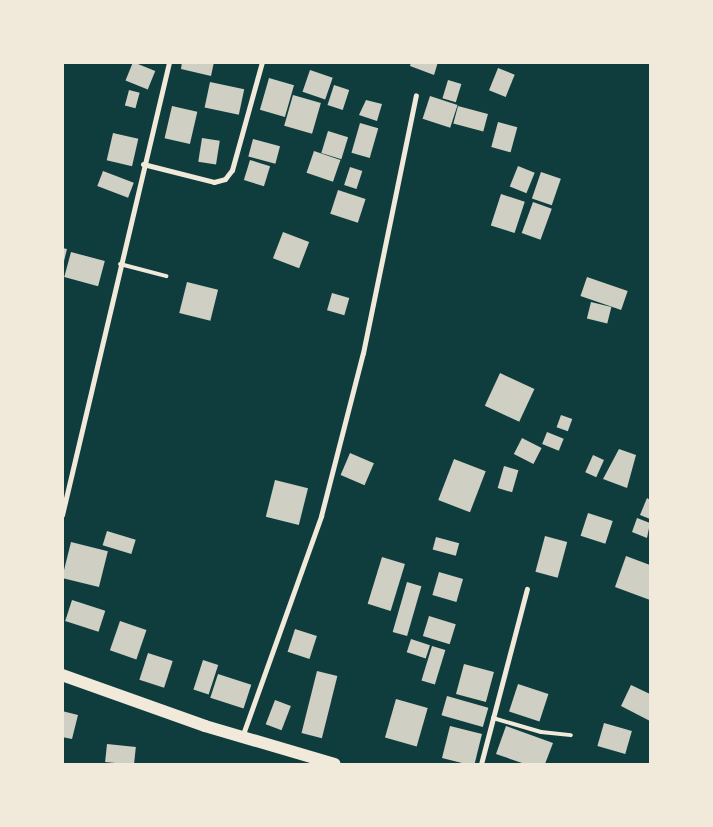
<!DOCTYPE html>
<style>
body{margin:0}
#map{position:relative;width:713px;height:827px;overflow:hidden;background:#0f3d3e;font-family:Signika,sans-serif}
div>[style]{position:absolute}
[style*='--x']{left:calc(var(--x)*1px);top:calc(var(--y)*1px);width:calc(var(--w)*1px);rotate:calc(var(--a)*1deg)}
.building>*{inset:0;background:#cfcfc3;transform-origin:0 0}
.service>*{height:4px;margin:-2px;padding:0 2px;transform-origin:2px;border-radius:2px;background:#f1e9da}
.minor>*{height:5px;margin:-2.5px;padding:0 2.5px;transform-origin:2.5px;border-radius:2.5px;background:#f1e9da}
.primary>*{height:12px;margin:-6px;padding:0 6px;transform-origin:6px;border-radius:6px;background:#f1e9da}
span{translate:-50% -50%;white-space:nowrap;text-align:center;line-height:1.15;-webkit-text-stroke:4px #f1e9da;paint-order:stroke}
.frame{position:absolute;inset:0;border:64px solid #f1e9da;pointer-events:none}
</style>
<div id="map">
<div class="building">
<div style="left:133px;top:62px;width:24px;height:20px;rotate:22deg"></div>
<div style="clip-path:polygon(182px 62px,214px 62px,211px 76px,181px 69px)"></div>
<div style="clip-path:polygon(411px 62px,438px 62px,434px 75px,410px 66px)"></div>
<div style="left:498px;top:68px;width:18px;height:24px;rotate:22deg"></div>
<div style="left:310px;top:70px;width:24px;height:23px;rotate:19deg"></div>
<div style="left:269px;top:78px;width:26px;height:33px;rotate:16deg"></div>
<div style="left:448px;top:80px;width:14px;height:19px;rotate:17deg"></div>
<div style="left:210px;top:82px;width:35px;height:26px;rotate:12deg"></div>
<div style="left:334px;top:85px;width:16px;height:21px;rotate:18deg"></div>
<div style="left:129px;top:90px;width:11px;height:16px;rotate:15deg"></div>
<div style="left:293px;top:95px;width:29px;height:32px;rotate:16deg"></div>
<div style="left:430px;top:96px;width:29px;height:24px;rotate:18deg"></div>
<div style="clip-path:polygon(366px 100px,382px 104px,377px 121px,359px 115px)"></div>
<div style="left:172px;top:106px;width:26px;height:33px;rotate:13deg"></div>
<div style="left:458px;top:106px;width:31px;height:18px;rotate:15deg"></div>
<div style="left:498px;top:122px;width:20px;height:26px;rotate:15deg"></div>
<div style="left:360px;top:123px;width:19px;height:31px;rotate:16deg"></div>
<div style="left:328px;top:131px;width:21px;height:23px;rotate:17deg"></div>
<div style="left:113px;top:133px;width:26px;height:28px;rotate:13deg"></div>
<div style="left:202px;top:138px;width:18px;height:24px;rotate:9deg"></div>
<div style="left:253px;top:139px;width:28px;height:18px;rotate:15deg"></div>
<div style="left:314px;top:151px;width:28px;height:23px;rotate:19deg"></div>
<div style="left:250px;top:160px;width:21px;height:21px;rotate:17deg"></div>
<div style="left:518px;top:166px;width:18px;height:22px;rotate:22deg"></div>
<div style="left:350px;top:167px;width:13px;height:19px;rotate:18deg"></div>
<div style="left:103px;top:171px;width:33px;height:16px;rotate:21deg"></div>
<div style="left:541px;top:172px;width:21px;height:28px;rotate:19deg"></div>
<div style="left:338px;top:190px;width:29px;height:25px;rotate:18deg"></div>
<div style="left:501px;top:194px;width:25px;height:33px;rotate:18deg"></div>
<div style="left:533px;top:202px;width:20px;height:33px;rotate:20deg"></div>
<div style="left:283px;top:232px;width:28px;height:28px;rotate:21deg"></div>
<div style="clip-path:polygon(62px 248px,67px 249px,63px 265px,62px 265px)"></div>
<div style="left:71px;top:252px;width:35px;height:26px;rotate:15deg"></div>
<div style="left:587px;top:277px;width:43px;height:20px;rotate:19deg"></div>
<div style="left:187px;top:282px;width:32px;height:32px;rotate:14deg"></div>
<div style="left:332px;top:293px;width:18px;height:18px;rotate:16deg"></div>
<div style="left:591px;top:302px;width:21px;height:17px;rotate:14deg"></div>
<div style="left:500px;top:373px;width:38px;height:36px;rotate:25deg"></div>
<div style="left:561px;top:415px;width:12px;height:13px;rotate:20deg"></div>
<div style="left:547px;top:432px;width:18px;height:13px;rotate:22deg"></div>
<div style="left:522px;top:438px;width:22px;height:18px;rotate:27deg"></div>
<div style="clip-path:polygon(619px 449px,636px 455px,627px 488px,603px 479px)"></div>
<div style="left:350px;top:453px;width:26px;height:24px;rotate:23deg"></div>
<div style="left:593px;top:455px;width:12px;height:19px;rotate:24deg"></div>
<div style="left:454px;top:459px;width:34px;height:44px;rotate:21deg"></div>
<div style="left:504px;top:466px;width:15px;height:23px;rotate:16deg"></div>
<div style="left:275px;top:480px;width:34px;height:38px;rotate:14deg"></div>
<div style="clip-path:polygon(647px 498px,650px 500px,650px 519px,640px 515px)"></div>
<div style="left:588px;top:513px;width:26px;height:24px;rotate:18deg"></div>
<div style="clip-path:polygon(637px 518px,650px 523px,647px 538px,632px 532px)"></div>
<div style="left:107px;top:531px;width:30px;height:15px;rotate:17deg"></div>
<div style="left:545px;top:536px;width:23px;height:37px;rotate:15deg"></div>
<div style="left:436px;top:537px;width:24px;height:13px;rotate:15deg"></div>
<div style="left:71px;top:542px;width:38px;height:37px;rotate:14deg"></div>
<div style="clip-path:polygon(626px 556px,650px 565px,650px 600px,615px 587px)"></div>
<div style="left:382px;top:557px;width:24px;height:49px;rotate:17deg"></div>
<div style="left:439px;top:572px;width:25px;height:24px;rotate:16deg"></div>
<div style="left:407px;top:582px;width:15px;height:52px;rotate:16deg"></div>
<div style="left:72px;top:600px;width:35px;height:22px;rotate:18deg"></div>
<div style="left:429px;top:616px;width:28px;height:21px;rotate:17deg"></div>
<div style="left:120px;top:621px;width:28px;height:31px;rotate:19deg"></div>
<div style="left:295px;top:629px;width:23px;height:24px;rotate:18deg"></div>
<div style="left:411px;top:639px;width:20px;height:14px;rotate:18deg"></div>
<div style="left:432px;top:646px;width:14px;height:36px;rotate:17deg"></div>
<div style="left:148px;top:653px;width:26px;height:28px;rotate:18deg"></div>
<div style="left:203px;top:660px;width:16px;height:31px;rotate:18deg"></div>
<div style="left:464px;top:664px;width:31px;height:31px;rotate:15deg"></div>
<div style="left:317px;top:671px;width:21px;height:64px;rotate:14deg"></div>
<div style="left:218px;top:674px;width:35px;height:25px;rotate:18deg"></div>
<div style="left:518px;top:684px;width:32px;height:29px;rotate:18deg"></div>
<div style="clip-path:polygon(631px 685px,650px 694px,650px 721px,621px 706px)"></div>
<div style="left:447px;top:696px;width:43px;height:20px;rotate:16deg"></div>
<div style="left:396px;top:699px;width:33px;height:40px;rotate:16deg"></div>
<div style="left:275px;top:700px;width:17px;height:26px;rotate:21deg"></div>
<div style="clip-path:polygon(62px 711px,78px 715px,72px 739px,62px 737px)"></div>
<div style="left:604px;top:723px;width:29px;height:24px;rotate:16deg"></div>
<div style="left:450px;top:726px;width:33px;height:33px;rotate:14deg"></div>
<div style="clip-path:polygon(506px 726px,553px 743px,545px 764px,525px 764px,496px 754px)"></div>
<div style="left:107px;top:744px;width:29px;height:18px;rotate:6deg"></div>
</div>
<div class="service">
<div style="--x:120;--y:264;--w:48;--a:14.6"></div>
<div style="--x:493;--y:718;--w:50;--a:16.3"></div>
<div style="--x:541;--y:732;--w:30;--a:6"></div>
</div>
<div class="minor">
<div style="--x:143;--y:164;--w:73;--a:14.2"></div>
<div style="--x:214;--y:182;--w:11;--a:-15"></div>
<div style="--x:225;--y:179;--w:11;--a:-52"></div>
<div style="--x:232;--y:170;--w:112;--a:-74.5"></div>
<div style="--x:62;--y:515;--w:465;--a:-76.7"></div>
<div style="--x:242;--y:737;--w:235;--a:-70.3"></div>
<div style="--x:321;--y:516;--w:168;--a:-75.6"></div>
<div style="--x:363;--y:353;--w:263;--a:-78.4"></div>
<div style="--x:481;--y:764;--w:181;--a:-75.3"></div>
</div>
<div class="primary">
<div style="--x:62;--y:675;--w:152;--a:19.6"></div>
<div style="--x:205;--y:726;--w:135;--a:16.3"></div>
</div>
<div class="frame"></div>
</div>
